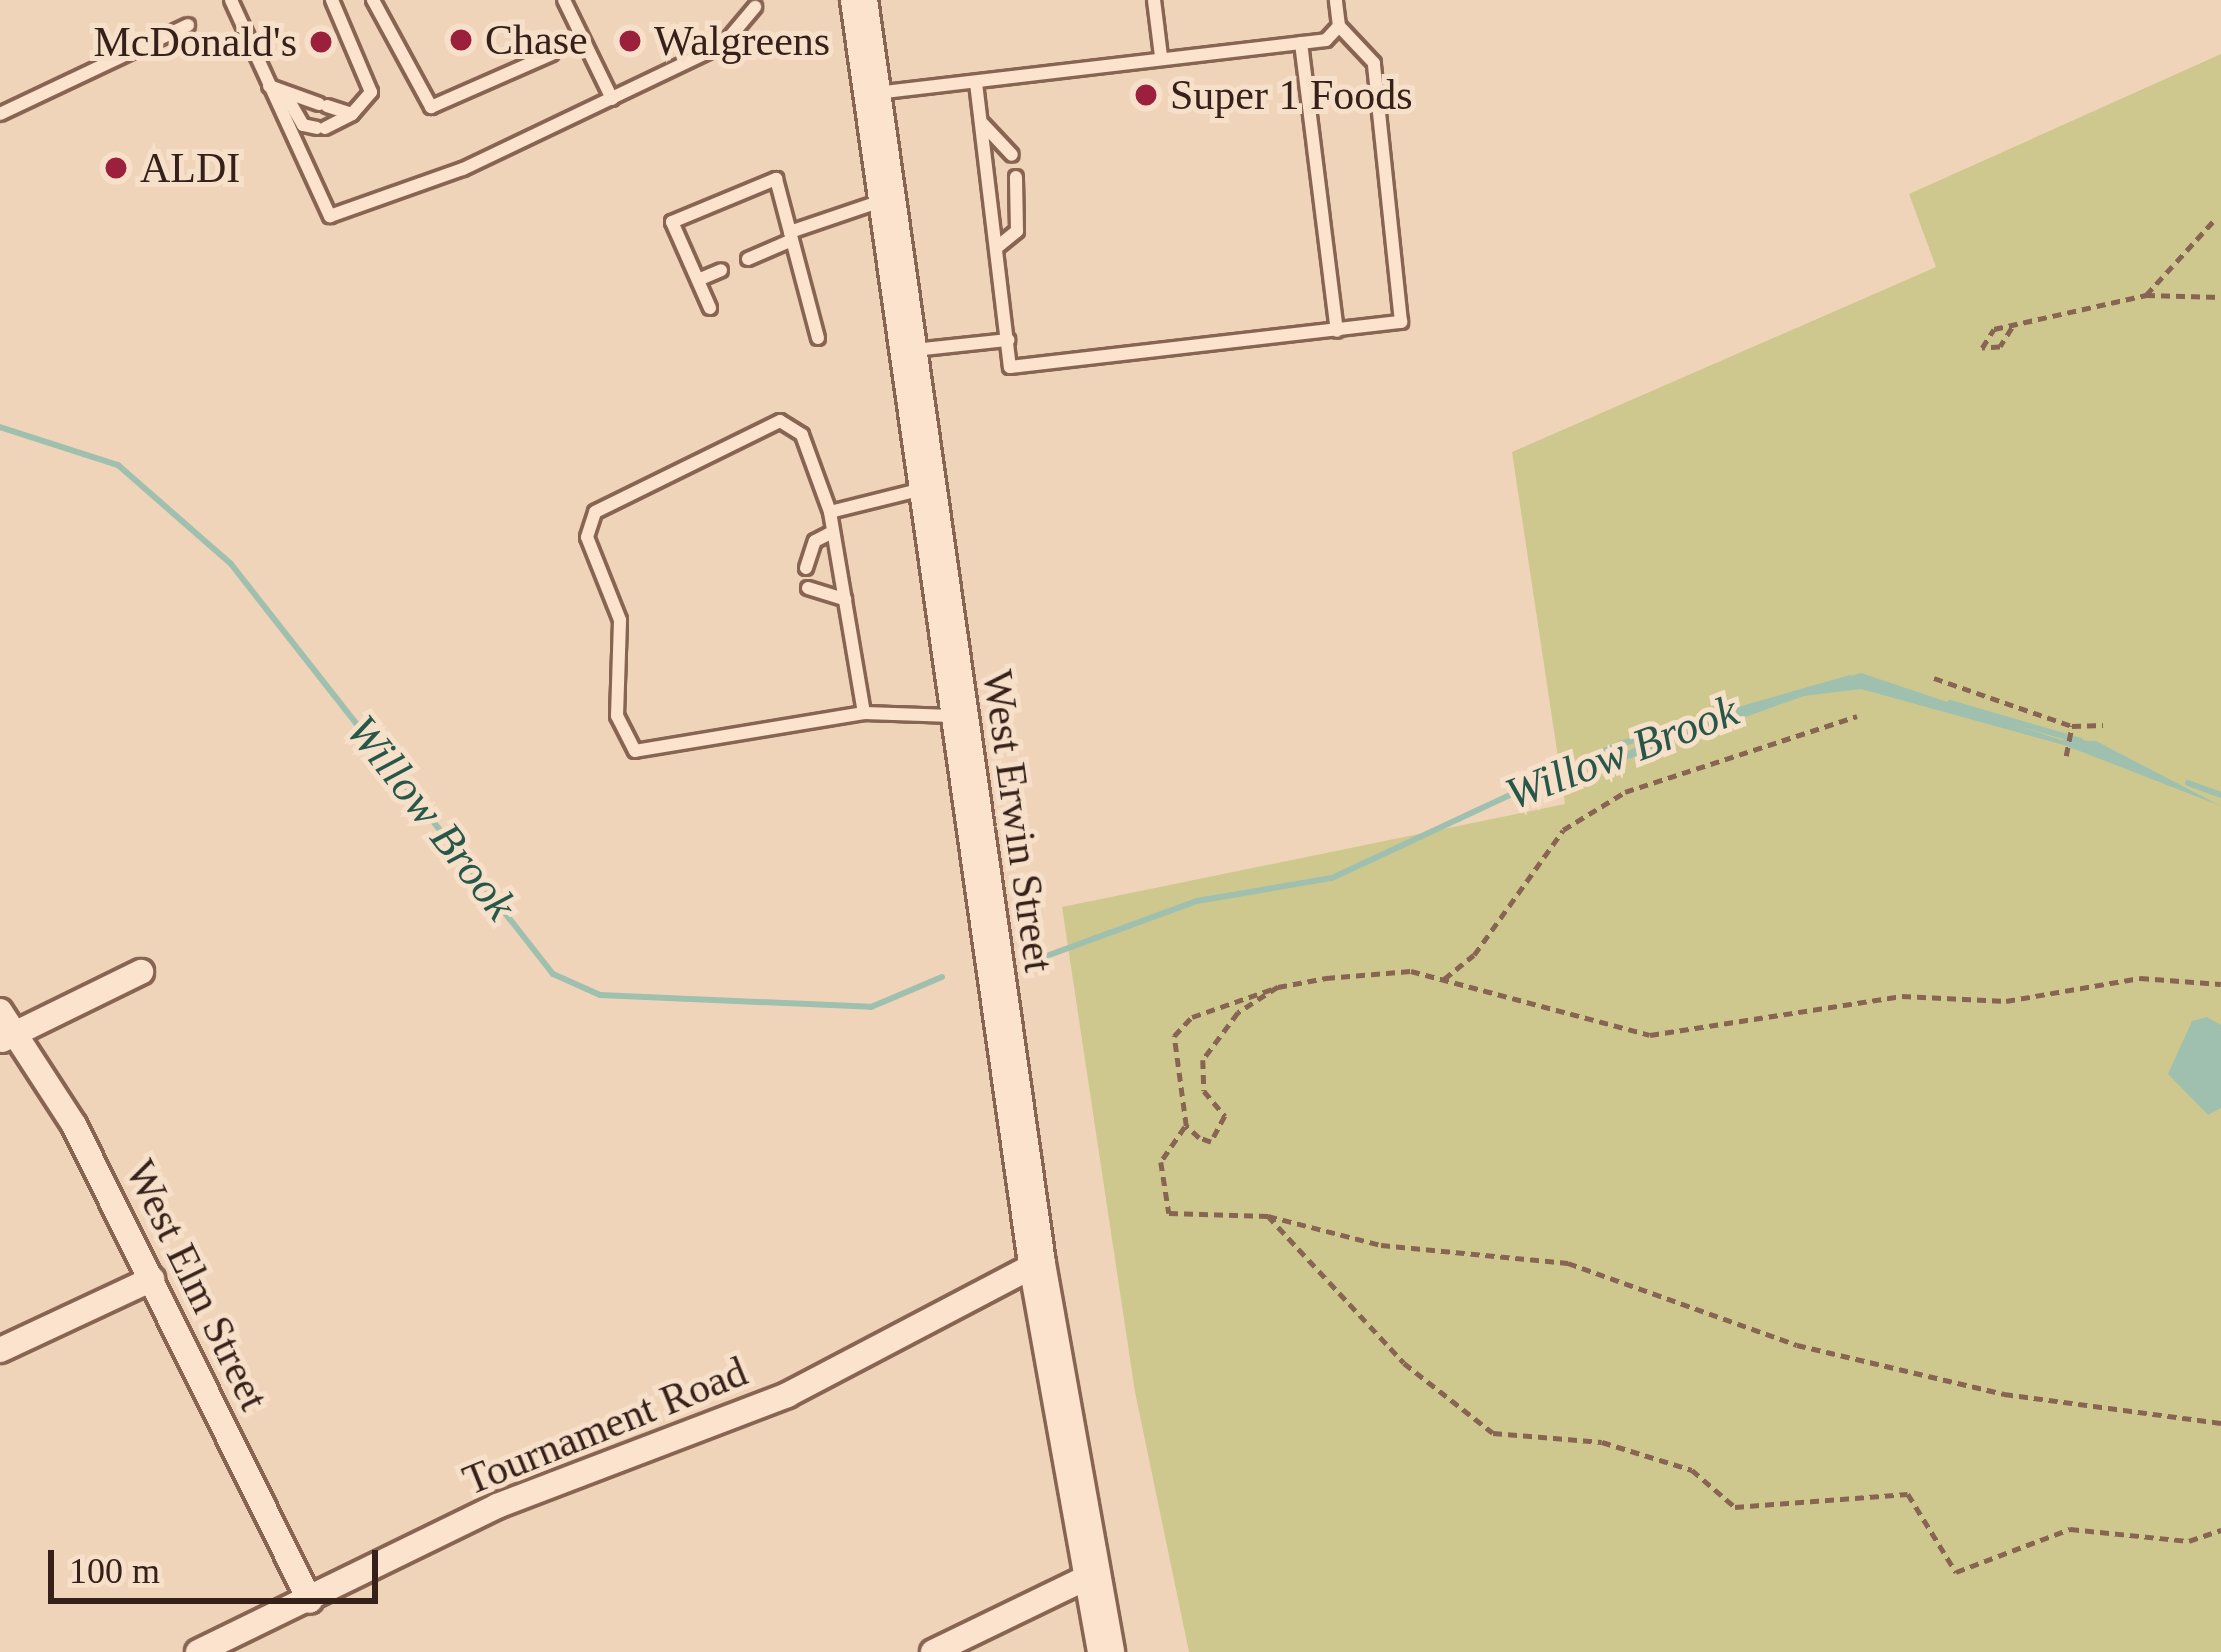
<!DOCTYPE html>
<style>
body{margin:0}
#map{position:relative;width:2221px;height:1652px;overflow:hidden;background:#f0d4ba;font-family:Georgia,serif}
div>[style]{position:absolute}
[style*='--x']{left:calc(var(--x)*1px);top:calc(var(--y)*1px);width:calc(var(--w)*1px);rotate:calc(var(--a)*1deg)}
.green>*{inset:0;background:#cec88e}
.water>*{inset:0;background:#9fc0af}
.stream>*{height:6px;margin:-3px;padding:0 3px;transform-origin:3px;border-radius:3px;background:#9fc0af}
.path>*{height:4.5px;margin-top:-2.25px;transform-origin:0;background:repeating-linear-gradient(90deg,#886453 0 9px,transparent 0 15px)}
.roads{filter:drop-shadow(3px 0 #886453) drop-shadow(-3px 0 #886453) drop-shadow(0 3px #886453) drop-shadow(0 -3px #886453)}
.lane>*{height:12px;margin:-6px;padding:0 6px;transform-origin:6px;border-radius:6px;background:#fbe3cd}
.street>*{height:24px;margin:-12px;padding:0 12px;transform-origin:12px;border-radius:12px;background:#fbe3cd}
.secondary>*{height:36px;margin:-18px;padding:0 18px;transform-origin:18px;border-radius:18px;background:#fbe3cd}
.dots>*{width:33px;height:33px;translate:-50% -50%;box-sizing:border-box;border:6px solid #f7e0ca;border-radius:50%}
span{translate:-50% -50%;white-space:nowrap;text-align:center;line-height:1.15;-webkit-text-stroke:10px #f7e0ca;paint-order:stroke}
.poi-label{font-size:42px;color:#36211a}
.left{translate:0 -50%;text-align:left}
.right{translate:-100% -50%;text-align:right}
.street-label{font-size:42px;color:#36211a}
.water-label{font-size:45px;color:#275749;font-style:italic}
.scale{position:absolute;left:48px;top:1550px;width:330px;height:54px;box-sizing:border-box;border:6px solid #36211a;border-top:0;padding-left:15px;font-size:36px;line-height:42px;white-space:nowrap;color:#36211a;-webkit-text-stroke:9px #f7e0ca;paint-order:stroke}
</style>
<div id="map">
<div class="green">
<div style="clip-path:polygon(2221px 54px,2221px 1652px,1189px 1652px,1135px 1392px,1062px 907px,1565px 804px,1512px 452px,1936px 267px,1909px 194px)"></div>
</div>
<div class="water">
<div style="clip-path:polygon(1861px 673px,2061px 740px,2096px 741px,2221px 806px,2064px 745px,1861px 689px,1804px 696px,1584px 775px,1658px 735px)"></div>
<div style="clip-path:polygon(2207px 1017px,2221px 1025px,2221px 1108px,2208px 1115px,2168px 1074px,2192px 1021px)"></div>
</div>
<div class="stream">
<div style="--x:0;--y:427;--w:124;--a:17.9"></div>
<div style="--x:118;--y:465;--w:150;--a:41.2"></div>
<div style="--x:231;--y:564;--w:521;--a:51.86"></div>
<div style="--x:553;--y:974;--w:51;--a:24.1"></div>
<div style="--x:600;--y:995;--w:271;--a:2.5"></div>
<div style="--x:871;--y:1007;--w:77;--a:-22.9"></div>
<div style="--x:1950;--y:703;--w:136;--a:16.2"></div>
<div style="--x:2188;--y:783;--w:35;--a:20"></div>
<div style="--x:1030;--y:962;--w:178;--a:-20.1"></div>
<div style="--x:1197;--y:901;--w:137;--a:-9.7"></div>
<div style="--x:1332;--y:878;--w:318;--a:-25"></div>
<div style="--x:1620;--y:744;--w:239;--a:-16"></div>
</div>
<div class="path">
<div style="--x:2146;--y:295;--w:104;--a:-47.7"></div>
<div style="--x:2012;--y:328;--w:22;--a:122"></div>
<div style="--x:2000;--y:347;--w:18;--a:177"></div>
<div style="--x:1982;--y:348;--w:22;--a:-58"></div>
<div style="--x:1994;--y:329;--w:156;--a:-12.6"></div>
<div style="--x:2146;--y:295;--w:75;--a:1.5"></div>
<div style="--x:1934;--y:678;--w:146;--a:19.2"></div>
<div style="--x:2066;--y:756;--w:31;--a:-79"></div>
<div style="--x:2072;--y:726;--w:31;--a:-2"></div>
<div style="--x:1444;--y:979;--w:38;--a:-39"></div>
<div style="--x:1474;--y:955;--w:153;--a:-54.5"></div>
<div style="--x:1563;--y:830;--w:73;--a:-31.5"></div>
<div style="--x:1625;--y:792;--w:244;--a:-18.1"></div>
<div style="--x:1278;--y:987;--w:48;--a:147"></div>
<div style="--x:1238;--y:1013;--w:59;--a:126.7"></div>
<div style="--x:1203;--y:1060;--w:31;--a:88"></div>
<div style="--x:1204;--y:1091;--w:33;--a:50"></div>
<div style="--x:1225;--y:1116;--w:30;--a:118"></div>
<div style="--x:1211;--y:1142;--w:13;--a:-162"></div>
<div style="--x:1199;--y:1138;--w:18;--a:-137"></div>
<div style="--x:1186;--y:1126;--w:91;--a:-97.6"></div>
<div style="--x:1174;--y:1036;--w:26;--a:-47"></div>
<div style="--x:1192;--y:1017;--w:91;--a:-19.2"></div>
<div style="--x:1278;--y:987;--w:49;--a:-10.6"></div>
<div style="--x:1326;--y:978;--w:85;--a:-4.7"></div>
<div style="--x:1411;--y:971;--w:247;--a:15"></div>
<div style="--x:1650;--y:1035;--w:255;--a:-8.8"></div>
<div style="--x:1902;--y:996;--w:104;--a:2.8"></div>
<div style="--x:2006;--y:1001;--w:136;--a:-9.7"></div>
<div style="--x:2140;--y:978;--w:81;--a:4.2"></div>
<div style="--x:1185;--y:1127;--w:42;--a:124.4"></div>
<div style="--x:1161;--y:1162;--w:52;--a:81.1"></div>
<div style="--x:1169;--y:1213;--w:99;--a:1.7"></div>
<div style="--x:1268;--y:1216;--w:200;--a:47.2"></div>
<div style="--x:1404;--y:1363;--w:113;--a:38.2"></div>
<div style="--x:1493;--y:1433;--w:109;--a:4.7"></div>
<div style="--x:1602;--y:1442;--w:94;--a:17.3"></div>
<div style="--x:1692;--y:1470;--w:57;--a:40.7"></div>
<div style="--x:1735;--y:1507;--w:173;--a:-4.3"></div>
<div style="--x:1908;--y:1494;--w:92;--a:58.4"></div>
<div style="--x:1956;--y:1572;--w:122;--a:-20.7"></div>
<div style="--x:2070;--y:1529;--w:120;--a:5.8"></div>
<div style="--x:2189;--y:1541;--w:34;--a:-19"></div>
<div style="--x:1268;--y:1216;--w:117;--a:14.4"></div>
<div style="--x:1381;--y:1245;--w:188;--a:5.5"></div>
<div style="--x:1568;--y:1263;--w:243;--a:19.7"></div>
<div style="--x:1797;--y:1345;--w:213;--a:13.3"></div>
<div style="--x:2004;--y:1394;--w:219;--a:7.6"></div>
</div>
<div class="roads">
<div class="lane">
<div style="--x:231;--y:0;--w:238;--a:65.4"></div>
<div style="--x:330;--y:216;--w:141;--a:-19.5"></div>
<div style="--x:463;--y:169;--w:288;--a:-25.5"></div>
<div style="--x:723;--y:45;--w:50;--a:-49.9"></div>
<div style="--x:373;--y:0;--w:122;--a:61.5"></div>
<div style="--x:431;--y:107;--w:132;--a:-23.7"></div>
<div style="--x:564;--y:0;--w:110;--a:64.1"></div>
<div style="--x:1154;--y:0;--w:56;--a:82.9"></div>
<div style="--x:1301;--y:43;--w:290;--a:82.9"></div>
<div style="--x:976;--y:83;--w:286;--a:83.2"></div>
<div style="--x:1010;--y:367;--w:394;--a:-6.6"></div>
<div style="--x:1401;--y:322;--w:260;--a:-96"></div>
<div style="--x:1374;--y:63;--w:51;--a:-133.4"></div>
<div style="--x:269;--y:86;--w:53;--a:19.8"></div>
<div style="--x:284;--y:92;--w:38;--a:60"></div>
<div style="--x:303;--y:125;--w:14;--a:12"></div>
<div style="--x:876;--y:93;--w:453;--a:-6.7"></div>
<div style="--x:1326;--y:40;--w:19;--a:-47"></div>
<div style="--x:1339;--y:26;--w:26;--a:-97"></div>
<div style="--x:327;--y:106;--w:26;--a:18"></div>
<div style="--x:352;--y:114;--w:29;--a:-49"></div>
<div style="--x:371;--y:92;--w:100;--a:-113"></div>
<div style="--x:0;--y:114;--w:208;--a:-25.3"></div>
<div style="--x:983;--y:124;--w:42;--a:46.9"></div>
<div style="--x:325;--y:128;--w:30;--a:-27"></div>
<div style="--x:996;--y:248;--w:27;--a:-39"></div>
<div style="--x:1017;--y:231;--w:54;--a:-91.1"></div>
<div style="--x:748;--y:259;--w:48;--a:-23.4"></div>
<div style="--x:698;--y:280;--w:25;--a:-23"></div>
<div style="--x:710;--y:308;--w:94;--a:-113.8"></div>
<div style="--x:672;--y:222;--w:113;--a:-22.5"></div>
<div style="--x:776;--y:179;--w:55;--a:75.2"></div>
<div style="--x:818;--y:338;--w:110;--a:-104.8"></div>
<div style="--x:790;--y:232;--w:99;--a:-18.8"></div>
<div style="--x:914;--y:350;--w:95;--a:-6.1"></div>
<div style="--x:830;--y:512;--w:204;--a:80.4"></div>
<div style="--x:864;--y:713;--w:232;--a:170.6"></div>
<div style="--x:635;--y:751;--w:39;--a:-117"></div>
<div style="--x:617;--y:716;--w:96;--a:-88.2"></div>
<div style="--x:620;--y:620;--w:89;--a:-111.7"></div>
<div style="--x:587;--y:537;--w:26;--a:-72"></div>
<div style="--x:595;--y:512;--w:206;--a:-26.2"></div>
<div style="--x:780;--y:421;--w:26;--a:32"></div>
<div style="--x:802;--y:435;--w:82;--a:70"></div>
<div style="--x:830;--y:512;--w:96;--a:-13.9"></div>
<div style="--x:806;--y:568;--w:28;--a:-72"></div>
<div style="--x:815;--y:541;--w:20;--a:-27"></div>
<div style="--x:808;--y:588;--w:39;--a:17"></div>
<div style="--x:864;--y:713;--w:89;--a:1.9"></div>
</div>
<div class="street">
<div style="--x:0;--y:1011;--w:136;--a:57"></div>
<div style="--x:74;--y:1125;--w:531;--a:63.63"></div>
<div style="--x:2;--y:1040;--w:155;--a:-26.1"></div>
<div style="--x:0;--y:1350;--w:168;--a:-25"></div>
<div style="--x:198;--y:1652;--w:333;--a:-26"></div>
<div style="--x:497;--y:1506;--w:311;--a:-20.9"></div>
<div style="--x:787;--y:1395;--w:282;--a:-27.7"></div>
<div style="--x:933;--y:1652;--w:174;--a:-25.8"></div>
</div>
<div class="secondary">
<div style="--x:859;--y:0;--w:1276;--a:81.98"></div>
<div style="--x:1037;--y:1264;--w:394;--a:79.9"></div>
</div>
</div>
<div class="dots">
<div style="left:461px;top:40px;background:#9a203b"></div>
<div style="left:630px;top:41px;background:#9a203b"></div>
<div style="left:321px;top:42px;background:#9a203b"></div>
<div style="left:1146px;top:95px;background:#9a203b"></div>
<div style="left:116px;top:168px;background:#9a203b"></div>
</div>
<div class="poi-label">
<span class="left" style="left:485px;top:40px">Chase</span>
<span class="left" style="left:654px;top:41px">Walgreens</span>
<span class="right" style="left:297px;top:42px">McDonald's</span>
<span class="left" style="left:1170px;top:95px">Super 1 Foods</span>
<span class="left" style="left:140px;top:168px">ALDI</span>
</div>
<div class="street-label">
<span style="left:1018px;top:821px;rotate:82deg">West Erwin Street</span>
<span style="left:197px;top:1285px;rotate:64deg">West Elm Street</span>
<span style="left:605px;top:1426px;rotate:-22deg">Tournament Road</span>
</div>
<div class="water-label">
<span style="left:1622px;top:753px;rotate:-21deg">Willow Brook</span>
<span style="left:431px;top:818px;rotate:52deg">Willow Brook</span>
</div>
<div class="scale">100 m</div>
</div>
